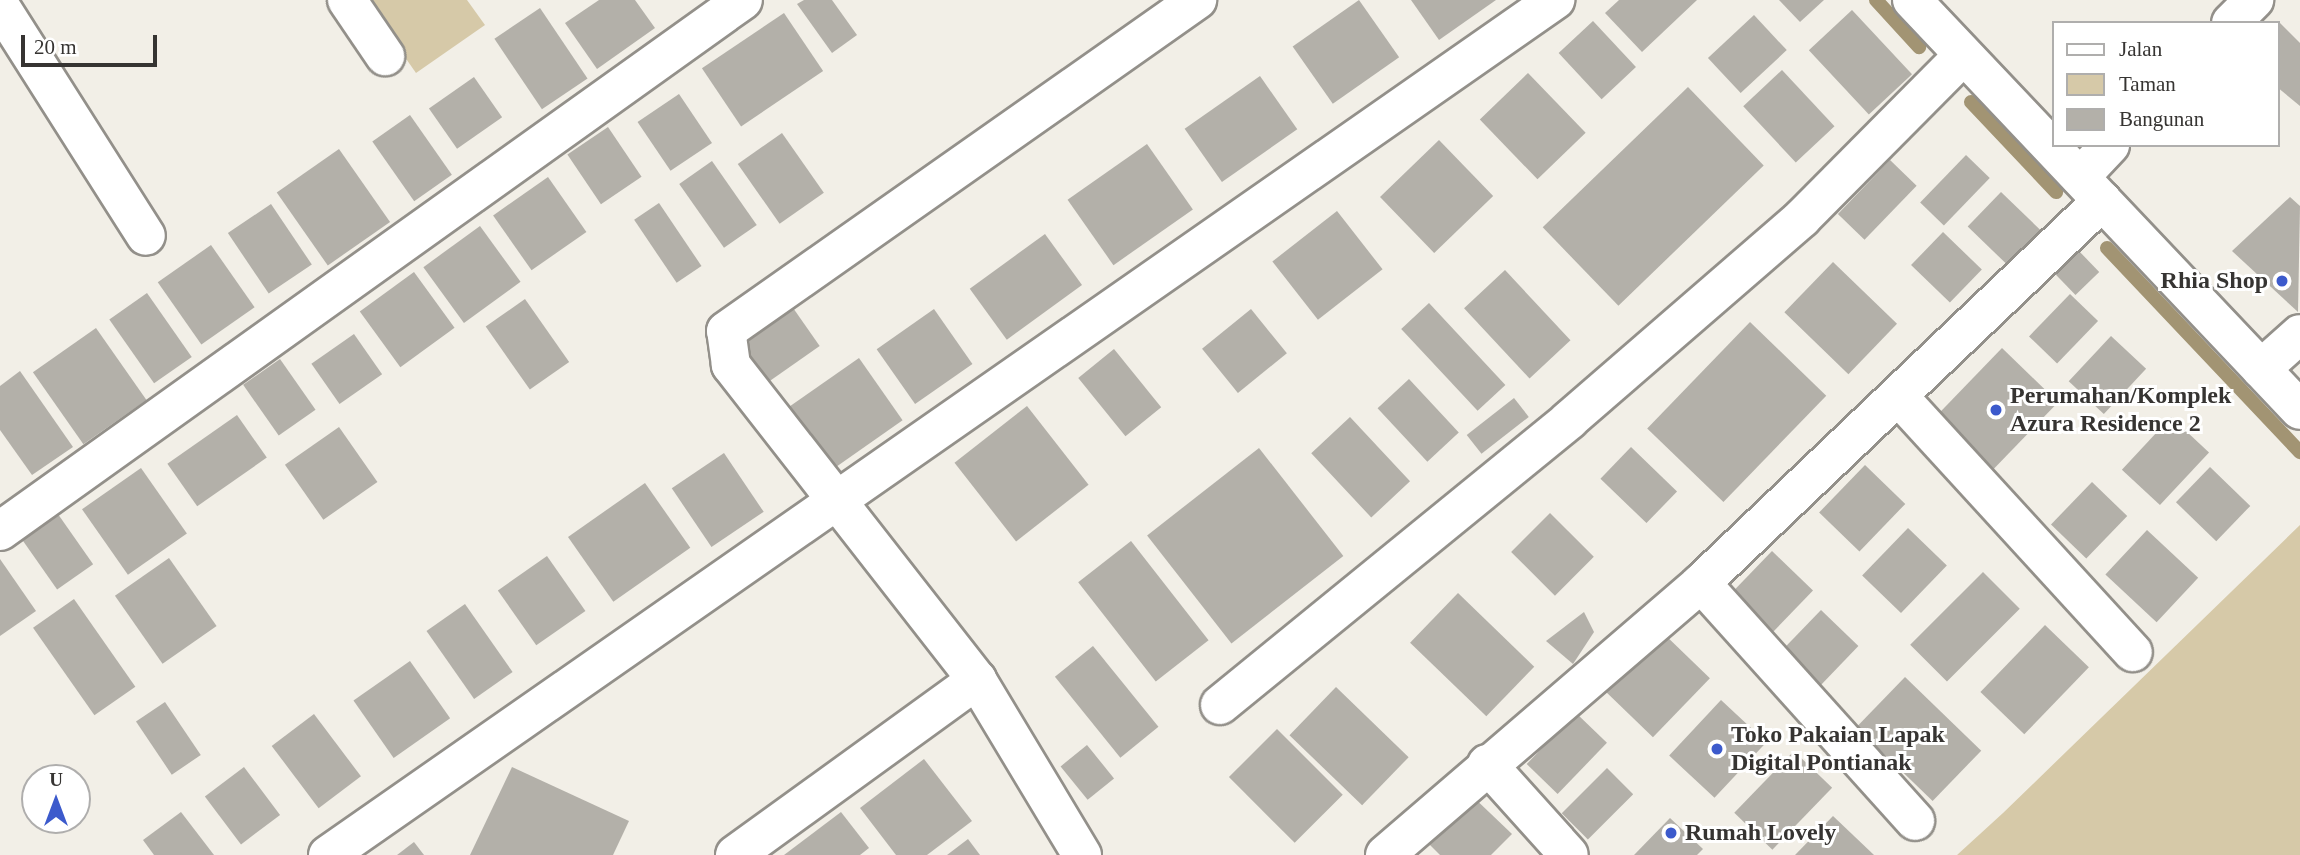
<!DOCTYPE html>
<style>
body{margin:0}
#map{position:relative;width:2300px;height:855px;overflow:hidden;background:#f2efe7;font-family:"Times New Roman",serif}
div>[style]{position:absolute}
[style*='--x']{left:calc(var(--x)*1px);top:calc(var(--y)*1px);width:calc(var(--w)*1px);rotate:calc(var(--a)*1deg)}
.green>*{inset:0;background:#d6c9a8}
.stream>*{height:14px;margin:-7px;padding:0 7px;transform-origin:7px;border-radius:7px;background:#a29473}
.building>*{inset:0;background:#b3b0a9;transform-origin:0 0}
.roads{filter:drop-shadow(2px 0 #93908a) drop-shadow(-2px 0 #93908a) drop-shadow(0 2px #93908a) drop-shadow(0 -2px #93908a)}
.minor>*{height:38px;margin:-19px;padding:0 19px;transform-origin:19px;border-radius:19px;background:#fff}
.dots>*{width:19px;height:19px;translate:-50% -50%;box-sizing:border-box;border:4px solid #fff;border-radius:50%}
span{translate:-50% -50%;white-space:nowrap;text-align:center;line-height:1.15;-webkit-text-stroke:6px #fff;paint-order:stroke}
.poi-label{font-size:24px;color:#363432;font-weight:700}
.right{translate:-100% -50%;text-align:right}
.left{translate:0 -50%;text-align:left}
.legend{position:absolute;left:2052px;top:21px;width:228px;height:126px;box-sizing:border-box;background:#fff;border:2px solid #afaead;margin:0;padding:9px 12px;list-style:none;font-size:21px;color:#363432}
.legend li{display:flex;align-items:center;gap:14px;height:35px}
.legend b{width:35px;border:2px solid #afaead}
.north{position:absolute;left:21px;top:764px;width:70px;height:70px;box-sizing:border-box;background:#fff;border:2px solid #afaead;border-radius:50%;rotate:0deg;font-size:19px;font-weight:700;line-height:28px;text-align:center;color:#363432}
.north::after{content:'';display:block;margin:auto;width:24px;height:32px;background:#3c5acc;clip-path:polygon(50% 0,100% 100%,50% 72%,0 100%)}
.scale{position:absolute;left:21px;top:35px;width:136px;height:32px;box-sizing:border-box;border:4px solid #363432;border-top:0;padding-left:9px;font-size:21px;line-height:24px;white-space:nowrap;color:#363432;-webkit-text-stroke:5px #fff;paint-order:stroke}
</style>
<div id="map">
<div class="green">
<div style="clip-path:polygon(365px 0,467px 0,485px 25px,416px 73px)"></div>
<div style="clip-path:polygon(2300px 525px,2300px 855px,1957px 855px,2003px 813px)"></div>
</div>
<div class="stream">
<div style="--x:1876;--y:0;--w:64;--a:47.5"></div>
<div style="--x:1971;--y:102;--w:124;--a:46.6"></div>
<div style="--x:2107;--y:248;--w:281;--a:46.6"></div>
</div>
<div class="building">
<div style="clip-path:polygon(599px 0,635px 0,655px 28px,597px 69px,565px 23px)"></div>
<div style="clip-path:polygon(804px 0,832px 0,857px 35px,832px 53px,797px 4px)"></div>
<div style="left:1359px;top:0;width:70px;height:81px;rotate:55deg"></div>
<div style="clip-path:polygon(1411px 0,1496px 0,1439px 40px)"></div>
<div style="clip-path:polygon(1619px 0,1697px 0,1642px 52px,1605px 13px)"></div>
<div style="clip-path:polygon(1779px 0,1824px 0,1800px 22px)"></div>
<div style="left:540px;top:8px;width:85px;height:55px;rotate:56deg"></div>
<div style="left:1852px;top:10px;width:88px;height:59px;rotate:47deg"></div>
<div style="left:784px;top:13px;width:70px;height:99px;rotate:56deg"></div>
<div style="left:1754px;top:15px;width:48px;height:63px;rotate:47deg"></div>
<div style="left:1593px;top:21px;width:63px;height:47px;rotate:47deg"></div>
<div style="clip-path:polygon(2280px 23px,2300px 43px,2300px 106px,2277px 87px)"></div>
<div style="left:1782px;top:70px;width:77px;height:53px;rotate:47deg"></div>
<div style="left:1528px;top:73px;width:83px;height:67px;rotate:46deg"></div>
<div style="left:1260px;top:76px;width:65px;height:92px;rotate:55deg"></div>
<div style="left:474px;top:77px;width:49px;height:55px;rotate:55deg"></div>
<div style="left:1688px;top:87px;width:109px;height:202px;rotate:46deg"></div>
<div style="left:679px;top:94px;width:59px;height:50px;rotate:56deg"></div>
<div style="left:410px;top:115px;width:73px;height:46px;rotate:55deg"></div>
<div style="left:608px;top:127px;width:60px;height:49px;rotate:56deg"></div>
<div style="left:782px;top:133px;width:73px;height:54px;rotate:55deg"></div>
<div style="left:1439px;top:140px;width:78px;height:82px;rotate:46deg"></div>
<div style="left:1147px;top:144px;width:80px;height:97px;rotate:55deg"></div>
<div style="left:339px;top:149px;width:89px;height:76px;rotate:55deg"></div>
<div style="left:1966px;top:155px;width:33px;height:66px;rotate:44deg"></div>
<div style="left:1890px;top:160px;width:37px;height:75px;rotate:44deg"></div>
<div style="left:712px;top:161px;width:78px;height:40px;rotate:55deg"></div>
<div style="left:548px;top:177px;width:67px;height:67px;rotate:55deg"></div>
<div style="left:2001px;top:192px;width:62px;height:48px;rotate:44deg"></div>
<div style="clip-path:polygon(2290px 197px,2300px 206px,2298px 312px,2232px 251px)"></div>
<div style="left:659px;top:203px;width:76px;height:30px;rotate:56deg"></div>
<div style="left:271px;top:204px;width:73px;height:52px;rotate:56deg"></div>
<div style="left:1337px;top:211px;width:74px;height:82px;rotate:52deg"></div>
<div style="left:480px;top:226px;width:69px;height:70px;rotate:54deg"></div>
<div style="left:1943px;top:232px;width:54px;height:46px;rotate:44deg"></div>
<div style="left:1045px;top:234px;width:63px;height:93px;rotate:54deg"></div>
<div style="left:211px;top:245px;width:76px;height:65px;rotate:55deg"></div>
<div style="left:2077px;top:249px;width:32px;height:33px;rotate:46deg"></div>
<div style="left:1833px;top:262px;width:89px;height:70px;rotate:44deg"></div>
<div style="left:1505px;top:270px;width:96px;height:56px;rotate:47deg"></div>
<div style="left:414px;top:272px;width:69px;height:67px;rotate:54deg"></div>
<div style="left:147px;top:293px;width:78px;height:46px;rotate:55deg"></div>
<div style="left:2070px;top:294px;width:39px;height:59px;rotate:44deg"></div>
<div style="left:525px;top:299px;width:77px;height:48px;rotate:55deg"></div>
<div style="left:1429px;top:303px;width:112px;height:38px;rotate:47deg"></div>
<div style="left:791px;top:305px;width:50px;height:64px;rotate:55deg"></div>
<div style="left:934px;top:309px;width:67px;height:70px;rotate:55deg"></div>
<div style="left:1251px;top:309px;width:57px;height:63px;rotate:51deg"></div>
<div style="left:1750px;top:322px;width:106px;height:148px;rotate:44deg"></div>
<div style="left:96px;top:328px;width:88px;height:77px;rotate:55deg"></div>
<div style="left:354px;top:334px;width:49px;height:52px;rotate:55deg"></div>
<div style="left:2111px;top:336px;width:48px;height:62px;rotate:43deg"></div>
<div style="left:2002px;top:348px;width:78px;height:98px;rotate:44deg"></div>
<div style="left:1114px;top:349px;width:75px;height:46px;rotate:51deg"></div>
<div style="left:859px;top:358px;width:76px;height:90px;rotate:55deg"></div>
<div style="left:280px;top:359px;width:62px;height:45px;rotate:55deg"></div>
<div style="clip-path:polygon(20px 371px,73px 447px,32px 475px,0 430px,0 386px)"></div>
<div style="left:1409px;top:379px;width:73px;height:43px;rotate:47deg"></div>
<div style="left:1514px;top:398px;width:24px;height:60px;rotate:52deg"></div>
<div style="left:1027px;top:406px;width:100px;height:92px;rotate:52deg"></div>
<div style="left:237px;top:415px;width:52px;height:85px;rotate:55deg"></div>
<div style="left:1350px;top:417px;width:88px;height:53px;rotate:47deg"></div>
<div style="left:2171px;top:417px;width:52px;height:72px;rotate:43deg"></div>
<div style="left:339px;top:427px;width:67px;height:66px;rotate:55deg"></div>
<div style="left:1631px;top:447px;width:64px;height:44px;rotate:44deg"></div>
<div style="left:1259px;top:448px;width:137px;height:142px;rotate:52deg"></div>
<div style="left:724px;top:453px;width:71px;height:63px;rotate:56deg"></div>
<div style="left:1865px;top:465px;width:56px;height:66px;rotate:44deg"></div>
<div style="left:2210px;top:467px;width:56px;height:49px;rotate:44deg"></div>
<div style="left:141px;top:468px;width:80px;height:72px;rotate:55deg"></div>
<div style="left:2092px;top:482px;width:49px;height:59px;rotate:44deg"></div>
<div style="left:645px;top:483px;width:79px;height:94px;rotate:55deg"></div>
<div style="left:53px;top:507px;width:70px;height:44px;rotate:55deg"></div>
<div style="left:1550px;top:513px;width:62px;height:55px;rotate:45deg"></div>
<div style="left:1908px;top:528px;width:54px;height:66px;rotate:44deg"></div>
<div style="left:2147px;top:530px;width:70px;height:61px;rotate:43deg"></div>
<div style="left:1131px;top:541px;width:126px;height:67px;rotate:52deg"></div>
<div style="left:1772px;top:551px;width:57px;height:59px;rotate:44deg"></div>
<div style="left:547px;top:556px;width:67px;height:60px;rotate:55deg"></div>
<div style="left:169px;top:558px;width:83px;height:66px;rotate:55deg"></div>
<div style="clip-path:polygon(0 559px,36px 611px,0 636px)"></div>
<div style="left:1983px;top:572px;width:52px;height:103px;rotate:45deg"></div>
<div style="left:1458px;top:593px;width:106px;height:69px;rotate:44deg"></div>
<div style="left:74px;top:599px;width:107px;height:50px;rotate:55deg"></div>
<div style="left:465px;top:604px;width:83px;height:47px;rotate:55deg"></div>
<div style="left:1821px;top:610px;width:52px;height:65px;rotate:44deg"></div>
<div style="clip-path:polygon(1584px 612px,1594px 632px,1573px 664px,1546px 641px)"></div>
<div style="left:2045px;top:625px;width:61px;height:93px;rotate:44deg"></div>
<div style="left:1661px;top:631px;width:68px;height:82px;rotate:44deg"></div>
<div style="left:1093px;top:646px;width:104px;height:49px;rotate:51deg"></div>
<div style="left:410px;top:661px;width:70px;height:69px;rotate:55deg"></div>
<div style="left:1905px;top:677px;width:106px;height:70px;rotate:44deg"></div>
<div style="left:1336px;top:687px;width:101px;height:67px;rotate:44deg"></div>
<div style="left:1721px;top:700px;width:62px;height:76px;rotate:43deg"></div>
<div style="left:165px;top:702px;width:64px;height:35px;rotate:56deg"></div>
<div style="left:1576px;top:713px;width:43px;height:71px;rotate:44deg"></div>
<div style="left:314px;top:714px;width:78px;height:53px;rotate:53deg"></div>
<div style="left:1277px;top:729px;width:93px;height:68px;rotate:45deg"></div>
<div style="left:1087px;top:745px;width:43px;height:34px;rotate:51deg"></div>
<div style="left:1794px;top:751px;width:53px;height:86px;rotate:44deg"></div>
<div style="clip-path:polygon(924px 759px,972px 821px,927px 855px,896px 855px,860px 808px)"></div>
<div style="left:244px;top:767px;width:60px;height:49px;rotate:53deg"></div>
<div style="clip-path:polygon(512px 767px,629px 821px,613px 855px,470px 855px)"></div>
<div style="left:1607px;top:768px;width:37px;height:64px;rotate:45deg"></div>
<div style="clip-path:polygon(1468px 792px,1512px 834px,1491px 855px,1440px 855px,1423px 838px)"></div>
<div style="clip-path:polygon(181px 812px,214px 855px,154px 855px,143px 840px)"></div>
<div style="clip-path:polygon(841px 812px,869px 848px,860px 855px,784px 855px)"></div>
<div style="clip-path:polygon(1833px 816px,1874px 855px,1795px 855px)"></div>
<div style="clip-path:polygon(1670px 818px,1703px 849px,1697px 855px,1634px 855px)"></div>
<div style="clip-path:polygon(968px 839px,980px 855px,947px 855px)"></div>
<div style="clip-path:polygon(414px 842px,424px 855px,397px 855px)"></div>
</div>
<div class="roads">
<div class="minor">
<div style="--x:347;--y:0;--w:68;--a:55.8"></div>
<div style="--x:1912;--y:0;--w:564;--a:46.58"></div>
<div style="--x:0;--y:6;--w:272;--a:57.6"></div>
<div style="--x:2231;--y:23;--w:33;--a:-45"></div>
<div style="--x:2080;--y:177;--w:44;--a:-46.8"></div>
<div style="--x:2261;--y:369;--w:52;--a:-41.9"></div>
<div style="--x:1899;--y:397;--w:346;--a:47.5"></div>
<div style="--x:0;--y:531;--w:913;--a:-35.55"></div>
<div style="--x:1701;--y:583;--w:320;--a:48"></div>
<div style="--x:1220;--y:705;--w:451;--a:-39.2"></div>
<div style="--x:1569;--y:420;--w:308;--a:-40.9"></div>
<div style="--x:1802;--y:218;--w:228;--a:-45.2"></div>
<div style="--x:1487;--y:764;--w:122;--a:48"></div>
<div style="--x:328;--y:855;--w:1496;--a:-34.87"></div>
<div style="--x:735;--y:855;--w:299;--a:-35.9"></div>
<div style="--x:1082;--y:855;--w:204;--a:-121"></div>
<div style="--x:977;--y:680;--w:400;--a:-128"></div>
<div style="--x:731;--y:365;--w:34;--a:-98"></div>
<div style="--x:726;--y:331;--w:576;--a:-35.1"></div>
<div style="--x:1385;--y:855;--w:417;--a:-40.7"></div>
<div style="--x:1701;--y:583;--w:554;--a:-43.61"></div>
</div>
</div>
<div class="dots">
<div style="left:2282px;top:281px;background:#3c5acc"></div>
<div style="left:1996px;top:410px;background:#3c5acc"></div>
<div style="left:1717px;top:749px;background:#3c5acc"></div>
<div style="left:1671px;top:833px;background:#3c5acc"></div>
</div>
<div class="poi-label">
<span class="right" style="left:2268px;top:281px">Rhia Shop</span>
<span class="left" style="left:2010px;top:410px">Perumahan/Komplek<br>Azura Residence 2</span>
<span class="left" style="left:1731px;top:749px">Toko Pakaian Lapak<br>Digital Pontianak</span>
<span class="left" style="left:1685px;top:833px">Rumah Lovely</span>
</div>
<ul class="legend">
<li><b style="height:9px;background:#fff"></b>Jalan</li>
<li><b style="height:19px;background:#d6c9a8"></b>Taman</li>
<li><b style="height:19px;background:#b3b0a9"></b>Bangunan</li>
</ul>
<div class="north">U</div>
<div class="scale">20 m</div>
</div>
